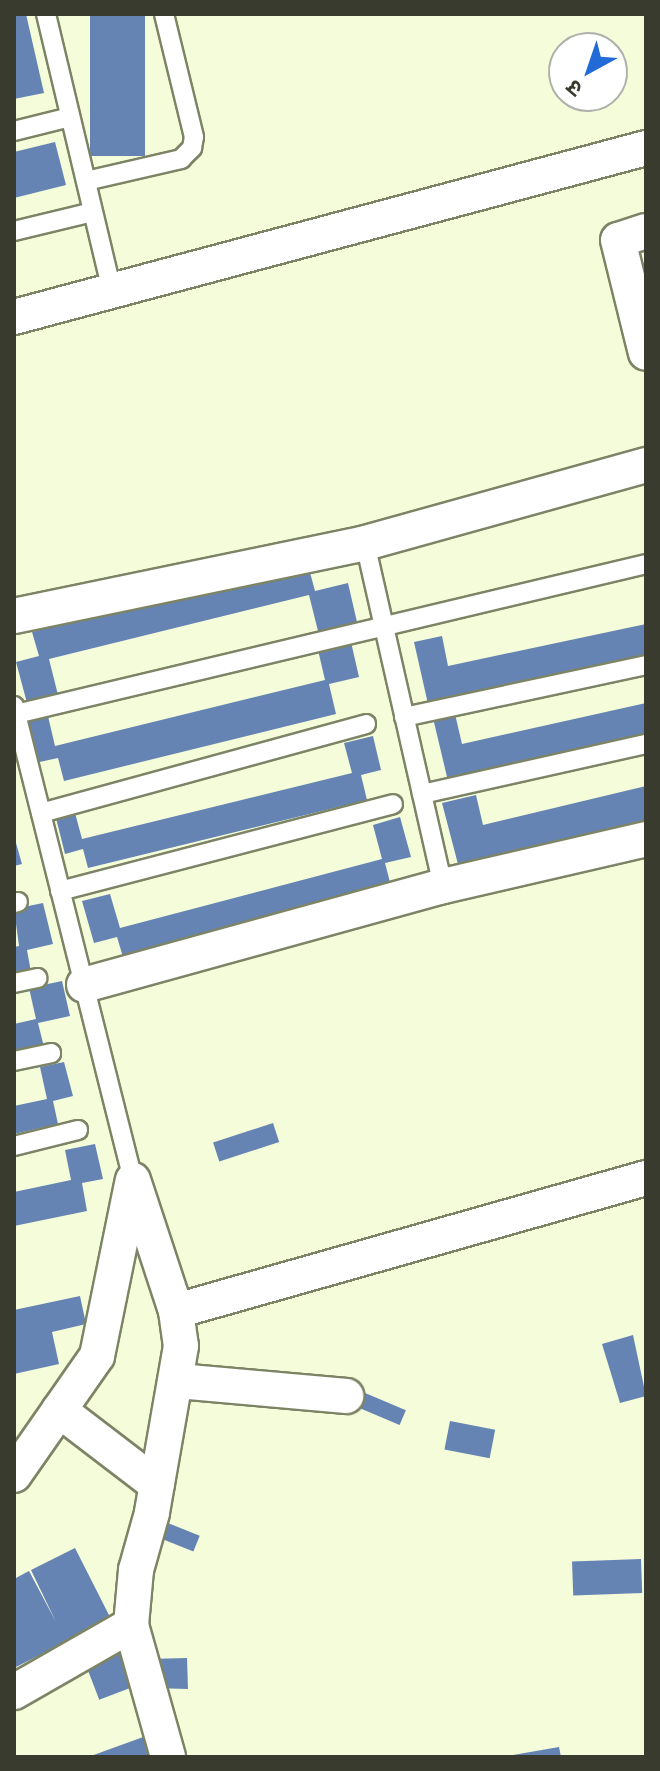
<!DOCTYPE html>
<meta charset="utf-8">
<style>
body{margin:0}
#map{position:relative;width:660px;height:1771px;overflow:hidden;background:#f4fcda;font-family:Ubuntu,"Noto Sans Devanagari",sans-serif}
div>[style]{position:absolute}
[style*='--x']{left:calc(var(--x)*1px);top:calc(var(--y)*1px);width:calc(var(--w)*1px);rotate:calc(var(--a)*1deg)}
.building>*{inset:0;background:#6584b3;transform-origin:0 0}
.roads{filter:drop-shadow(2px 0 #7d8466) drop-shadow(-2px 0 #7d8466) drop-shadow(0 2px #7d8466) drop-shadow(0 -2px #7d8466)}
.service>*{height:18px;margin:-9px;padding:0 9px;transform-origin:9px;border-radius:9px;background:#fff}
.minor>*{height:34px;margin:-17px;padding:0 17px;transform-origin:17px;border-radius:17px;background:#fff}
span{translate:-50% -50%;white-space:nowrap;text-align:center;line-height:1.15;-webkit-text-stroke:8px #fff;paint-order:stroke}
.frame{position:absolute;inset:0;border:16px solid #383b2e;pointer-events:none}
.north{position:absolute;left:548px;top:32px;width:80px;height:80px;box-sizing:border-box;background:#fff;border:2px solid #afb1ab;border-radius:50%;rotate:220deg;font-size:22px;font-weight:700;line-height:32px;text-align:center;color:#383b2e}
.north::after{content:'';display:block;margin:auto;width:28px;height:36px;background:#226bd7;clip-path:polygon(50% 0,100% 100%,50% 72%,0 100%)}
</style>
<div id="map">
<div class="building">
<div style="clip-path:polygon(14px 14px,26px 14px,44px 93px,14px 99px)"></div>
<div style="left:90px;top:14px;width:55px;height:142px"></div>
<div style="clip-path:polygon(55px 142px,66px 185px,14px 198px,14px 152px)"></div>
<div style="clip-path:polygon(308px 565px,315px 591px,348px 583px,357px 622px,318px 631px,309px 595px,49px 659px,58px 695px,27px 703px,16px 662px,39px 656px,32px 632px)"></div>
<div style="clip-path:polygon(646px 624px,646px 658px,428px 704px,414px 642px,442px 636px,448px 666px)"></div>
<div style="clip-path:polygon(351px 642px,359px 677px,329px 684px,336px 714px,64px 781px,58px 758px,35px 763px,25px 722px,48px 716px,55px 746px,325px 680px,318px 650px)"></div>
<div style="clip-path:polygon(646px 703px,646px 737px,448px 781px,433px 718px,455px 714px,462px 744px)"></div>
<div style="clip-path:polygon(373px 736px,381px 770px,361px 775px,367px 800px,88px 868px,83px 849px,65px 854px,55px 814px,74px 809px,82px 839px,352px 773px,344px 743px)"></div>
<div style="clip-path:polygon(646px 786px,646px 824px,459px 868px,442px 803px,476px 795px,483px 825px)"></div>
<div style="clip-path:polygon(400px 817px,411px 857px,385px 863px,391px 886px,123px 957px,117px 937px,94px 943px,82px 901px,110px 894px,120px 928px,382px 859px,373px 825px)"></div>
<div style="clip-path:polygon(14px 836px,22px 864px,14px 866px)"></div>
<div style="clip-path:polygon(43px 903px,53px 944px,27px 950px,31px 972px,14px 976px,14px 947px,19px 946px,14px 909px)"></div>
<div style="clip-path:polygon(62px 981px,70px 1016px,38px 1023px,44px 1047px,14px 1053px,14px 1024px,36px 1019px,29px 988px)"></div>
<div style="clip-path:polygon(64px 1062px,73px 1096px,53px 1101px,58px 1124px,14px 1134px,14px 1106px,47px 1099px,40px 1067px)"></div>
<div style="left:273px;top:1123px;width:20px;height:63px;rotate:72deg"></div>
<div style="clip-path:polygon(95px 1144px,103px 1179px,82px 1183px,87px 1211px,14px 1226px,14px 1192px,71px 1180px,65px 1150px)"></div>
<div style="clip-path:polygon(80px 1296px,86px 1324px,52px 1332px,59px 1364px,14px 1374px,14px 1310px)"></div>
<div style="clip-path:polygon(633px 1335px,646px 1396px,620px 1403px,602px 1344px)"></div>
<div style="left:358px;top:1390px;width:52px;height:16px;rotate:23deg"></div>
<div style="left:450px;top:1421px;width:46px;height:29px;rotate:11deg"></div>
<div style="left:158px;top:1519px;width:45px;height:17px;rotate:22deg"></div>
<div style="clip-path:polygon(75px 1548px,111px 1619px,14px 1668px,14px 1579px,29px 1571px,56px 1622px,31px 1570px)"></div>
<div style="left:641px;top:1559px;width:34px;height:69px;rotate:88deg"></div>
<div style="left:127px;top:1641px;width:45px;height:47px;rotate:69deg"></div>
<div style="clip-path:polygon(187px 1658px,188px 1689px,152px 1688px,148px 1659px)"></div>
<div style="clip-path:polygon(146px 1736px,153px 1757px,88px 1757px)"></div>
<div style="clip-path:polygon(559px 1747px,561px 1757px,513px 1757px,513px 1755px)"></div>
</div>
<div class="roads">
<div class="service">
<div style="--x:46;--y:14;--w:285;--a:76.6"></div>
<div style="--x:14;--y:131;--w:58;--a:-14"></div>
<div style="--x:86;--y:181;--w:98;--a:-13"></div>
<div style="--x:181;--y:159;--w:16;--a:-45"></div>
<div style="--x:192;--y:148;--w:11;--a:-80"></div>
<div style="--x:194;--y:137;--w:127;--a:-103.7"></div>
<div style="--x:14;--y:231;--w:81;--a:-13.5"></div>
<div style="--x:365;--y:543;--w:352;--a:77.2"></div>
<div style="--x:14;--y:706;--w:489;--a:75.9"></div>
<div style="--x:16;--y:714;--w:648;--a:-13.39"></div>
<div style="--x:404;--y:717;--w:248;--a:-12.1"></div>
<div style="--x:422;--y:794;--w:230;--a:-12.6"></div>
<div style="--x:41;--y:813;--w:337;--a:-15.3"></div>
<div style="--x:60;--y:891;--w:344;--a:-14.6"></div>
<div style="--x:14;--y:903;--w:4;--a:-14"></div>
<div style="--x:14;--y:983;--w:24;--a:-12"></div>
<div style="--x:14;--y:1061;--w:38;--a:-12"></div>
<div style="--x:14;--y:1146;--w:66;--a:-14"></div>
</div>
<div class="minor">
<div style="--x:646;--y:231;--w:29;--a:162"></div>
<div style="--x:618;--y:240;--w:116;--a:76.1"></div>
<div style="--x:14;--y:317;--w:654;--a:-14.97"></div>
<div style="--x:14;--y:616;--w:359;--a:-11.7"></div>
<div style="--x:365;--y:543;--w:292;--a:-15.5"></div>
<div style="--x:84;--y:985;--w:372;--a:-15.4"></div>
<div style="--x:443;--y:886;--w:208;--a:-13"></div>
<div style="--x:133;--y:1180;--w:138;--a:71.8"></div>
<div style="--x:176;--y:1311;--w:35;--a:82"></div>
<div style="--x:181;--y:1346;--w:169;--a:99.9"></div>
<div style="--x:152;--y:1513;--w:59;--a:105.7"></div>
<div style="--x:136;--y:1570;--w:55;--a:95.2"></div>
<div style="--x:131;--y:1625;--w:137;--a:74.3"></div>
<div style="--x:176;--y:1311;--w:488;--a:-15.8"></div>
<div style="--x:178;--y:1381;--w:169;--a:5.1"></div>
<div style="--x:59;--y:1410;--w:123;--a:37.4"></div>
<div style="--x:14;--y:1475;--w:145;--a:-55.1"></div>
<div style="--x:97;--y:1356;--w:176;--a:-78.5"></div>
<div style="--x:14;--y:1692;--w:135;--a:-29.8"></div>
</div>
</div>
<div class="frame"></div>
<div class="north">उ</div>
</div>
